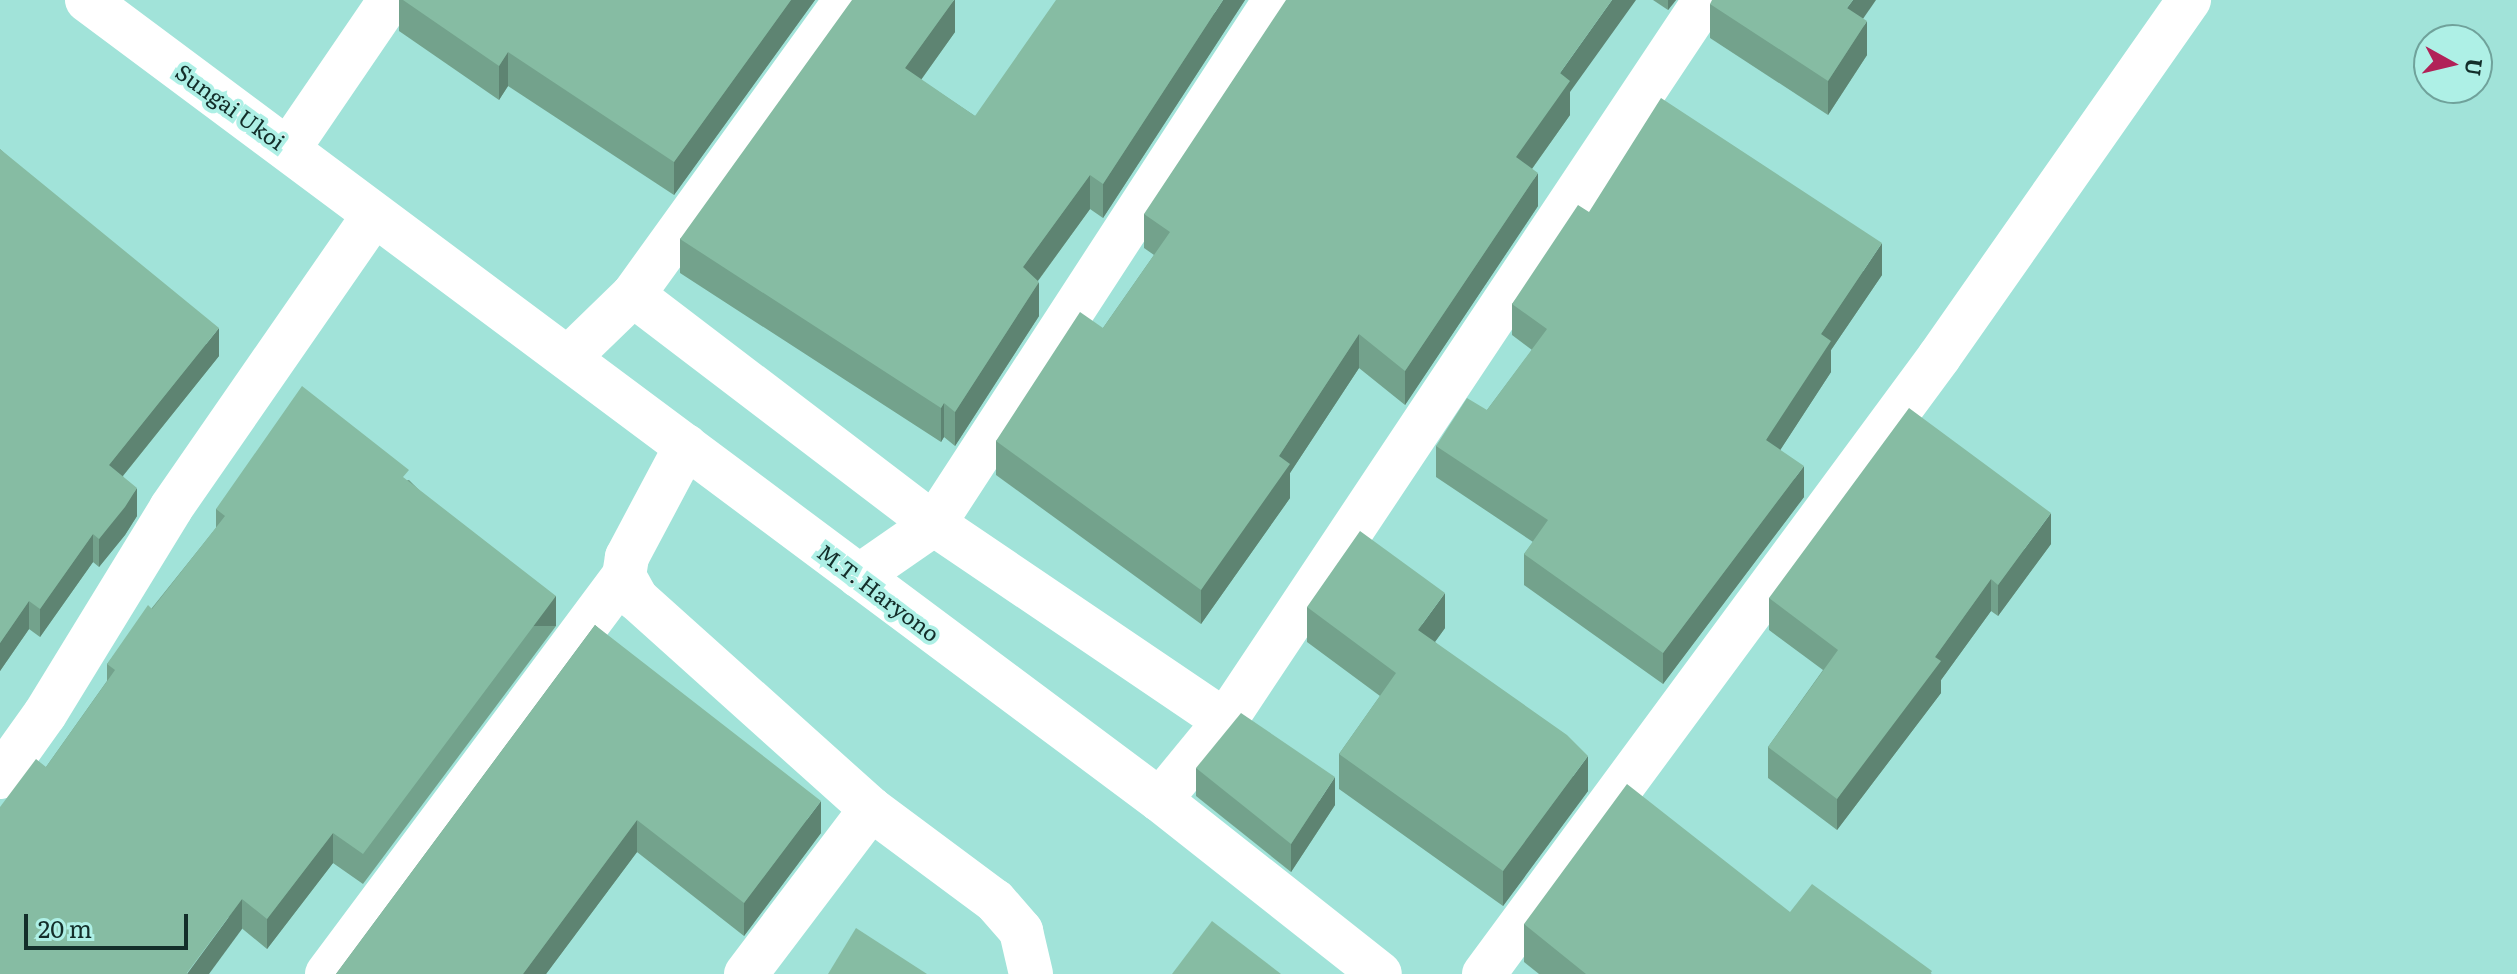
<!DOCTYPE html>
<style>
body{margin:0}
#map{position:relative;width:2517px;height:974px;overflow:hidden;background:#a1e3d9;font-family:Literata,serif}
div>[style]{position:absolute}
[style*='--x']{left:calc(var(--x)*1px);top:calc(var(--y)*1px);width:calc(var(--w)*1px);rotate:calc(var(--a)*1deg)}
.minor>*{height:44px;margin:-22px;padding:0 22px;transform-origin:22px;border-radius:22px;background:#fff}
.trunk>*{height:44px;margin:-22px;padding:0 22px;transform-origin:22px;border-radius:22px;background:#fff}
.wall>*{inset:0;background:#73a28c}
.shaded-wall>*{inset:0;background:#5e8472;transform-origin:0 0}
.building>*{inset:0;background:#86bca3}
span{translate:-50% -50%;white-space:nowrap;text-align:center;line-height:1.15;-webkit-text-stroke:8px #aef0e6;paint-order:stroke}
.street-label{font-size:22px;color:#132e2a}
.north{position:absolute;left:2413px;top:24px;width:80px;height:80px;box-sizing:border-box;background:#aef0e6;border:2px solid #70a29b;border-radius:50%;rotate:98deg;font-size:22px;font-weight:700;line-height:32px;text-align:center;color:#132e2a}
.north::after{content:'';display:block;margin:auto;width:28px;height:36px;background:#b12258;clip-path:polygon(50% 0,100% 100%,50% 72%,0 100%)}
.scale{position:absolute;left:24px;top:914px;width:164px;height:36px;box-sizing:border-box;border:4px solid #132e2a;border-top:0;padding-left:10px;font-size:24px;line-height:28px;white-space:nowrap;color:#132e2a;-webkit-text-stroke:6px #aef0e6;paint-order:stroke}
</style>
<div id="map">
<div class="minor">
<div style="--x:289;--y:148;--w:179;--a:-55.7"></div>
<div style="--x:633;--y:295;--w:378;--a:37.3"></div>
<div style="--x:934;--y:524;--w:351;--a:34.1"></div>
<div style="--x:568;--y:358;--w:91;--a:-44.1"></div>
<div style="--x:633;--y:295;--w:364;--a:-54.2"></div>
<div style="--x:686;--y:446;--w:126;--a:118"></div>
<div style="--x:627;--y:557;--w:19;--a:99"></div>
<div style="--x:624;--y:576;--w:26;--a:61"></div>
<div style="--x:637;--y:599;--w:314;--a:41.9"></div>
<div style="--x:871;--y:809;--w:154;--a:36.6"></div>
<div style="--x:995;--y:901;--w:40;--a:49"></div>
<div style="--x:1021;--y:931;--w:44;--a:76.9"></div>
<div style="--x:859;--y:576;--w:91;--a:-34.7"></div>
<div style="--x:934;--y:524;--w:625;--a:-56.95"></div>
<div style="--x:0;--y:777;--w:77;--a:-54.5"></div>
<div style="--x:45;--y:714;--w:241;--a:-58.5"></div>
<div style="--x:171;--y:508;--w:356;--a:-55.3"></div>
<div style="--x:1160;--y:800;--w:102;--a:-50.6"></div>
<div style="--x:1225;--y:721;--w:866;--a:-56.35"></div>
<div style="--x:327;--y:974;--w:497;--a:-53.3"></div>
<div style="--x:746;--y:974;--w:207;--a:-52.9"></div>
<div style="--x:1484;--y:974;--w:767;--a:-53.59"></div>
<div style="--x:1939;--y:357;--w:436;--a:-55"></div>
</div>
<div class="trunk">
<div style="--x:87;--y:0;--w:1338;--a:36.71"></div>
<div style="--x:1160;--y:800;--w:280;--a:38.3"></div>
</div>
<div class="wall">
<div style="clip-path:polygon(399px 0,815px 0,674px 195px,508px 86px,499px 100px,399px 31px)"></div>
<div style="clip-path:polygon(955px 0,955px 32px,921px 80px,975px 116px,1245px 0,1103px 218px,1090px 209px,1038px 281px,1039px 316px,955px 446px,944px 437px,941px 442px,680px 273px,680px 239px)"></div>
<div style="clip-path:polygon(1653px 0,1676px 0,1668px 10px)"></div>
<div style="clip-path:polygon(1710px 4px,1863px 19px,1867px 55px,1828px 115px,1710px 38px)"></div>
<div style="clip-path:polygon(1570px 92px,1570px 115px,1532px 169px,1538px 206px,1405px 405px,1359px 368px,1290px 473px,1290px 498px,1201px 624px,996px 475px,996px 441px,1103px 328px,1154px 255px,1144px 248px,1144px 214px)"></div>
<div style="clip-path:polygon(0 149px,219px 356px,123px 476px,137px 516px,125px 535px,99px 567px,93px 562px,40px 637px,29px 629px,0 671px)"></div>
<div style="clip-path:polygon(1589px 212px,1882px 275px,1831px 350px,1831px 372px,1780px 450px,1804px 497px,1663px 684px,1524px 585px,1524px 554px,1533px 542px,1436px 477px,1436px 446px,1487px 410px,1532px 350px,1512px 335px,1512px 304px)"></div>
<div style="clip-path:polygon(409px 480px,556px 626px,363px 884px,333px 863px,267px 949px,46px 767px,107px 681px,107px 664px,216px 528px,216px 509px)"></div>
<div style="clip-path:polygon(2051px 544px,1998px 616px,1991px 611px,1941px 680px,1941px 693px,1837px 830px,1768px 778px,1768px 747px,1823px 670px,1769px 630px,1769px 598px)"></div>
<div style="clip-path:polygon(1307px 607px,1445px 628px,1435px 642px,1588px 791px,1503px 906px,1339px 789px,1339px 754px,1380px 696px,1307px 642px)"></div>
<div style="clip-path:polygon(595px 625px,821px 833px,744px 936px,637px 852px,546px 974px,336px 974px)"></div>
<div style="clip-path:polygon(1196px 768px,1335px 805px,1291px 872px,1196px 796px)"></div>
<div style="clip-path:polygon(1790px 912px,1932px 974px,1539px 974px,1524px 962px,1524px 924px)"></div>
</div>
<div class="shaded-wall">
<div style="clip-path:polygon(791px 0,815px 0,674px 195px,674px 162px)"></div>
<div style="clip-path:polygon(954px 0,955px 0,955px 32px,905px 102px,905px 68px)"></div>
<div style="clip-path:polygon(1223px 0,1245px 0,1103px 218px,1103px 184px)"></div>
<div style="clip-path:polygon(1612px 0,1636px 0,1570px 92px,1570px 115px,1516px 191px,1516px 157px,1560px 73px)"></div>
<div style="clip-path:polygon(1668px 0,1676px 0,1668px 10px)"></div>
<div style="clip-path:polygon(1853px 0,1876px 0,1847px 42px,1847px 8px)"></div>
<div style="clip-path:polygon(1867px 21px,1867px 55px,1828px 115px,1828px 81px)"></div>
<div style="clip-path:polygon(508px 52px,508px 86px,499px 100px,499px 66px)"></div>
<div style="clip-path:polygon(1538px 173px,1538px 206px,1405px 405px,1405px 371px)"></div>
<div style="clip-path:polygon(1090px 175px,1090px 209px,1023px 301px,1023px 267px)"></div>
<div style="clip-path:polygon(1882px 243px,1882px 275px,1831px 350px,1831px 372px,1766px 472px,1766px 440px,1821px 334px)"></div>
<div style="clip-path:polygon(1039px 282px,1039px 316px,955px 446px,955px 412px)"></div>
<div style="clip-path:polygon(219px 328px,219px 356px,109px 493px,109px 465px)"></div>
<div style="clip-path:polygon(1359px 334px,1359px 368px,1290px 473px,1290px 498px,1201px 624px,1201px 590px,1279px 456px)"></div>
<div style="clip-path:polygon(944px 403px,944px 437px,941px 442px,941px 408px)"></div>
<div style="clip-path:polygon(1804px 466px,1804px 497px,1663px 684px,1663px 653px)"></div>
<div style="clip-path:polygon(137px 488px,137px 516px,125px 535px,99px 567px,99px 539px)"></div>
<div style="clip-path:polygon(2051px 513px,2051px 544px,1998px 616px,1998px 585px)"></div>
<div style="clip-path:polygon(93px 534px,93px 562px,40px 637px,40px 609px)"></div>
<div style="clip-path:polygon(1991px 579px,1991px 611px,1941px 680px,1941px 693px,1837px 830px,1837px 799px,1935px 657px)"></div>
<div style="clip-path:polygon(1445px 593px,1445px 628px,1418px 665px,1418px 630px)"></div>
<div style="left:556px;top:596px;width:30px;height:322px;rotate:90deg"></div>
<div style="clip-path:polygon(29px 601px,29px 629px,0 671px,0 643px)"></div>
<div style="clip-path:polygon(1588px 756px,1588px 791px,1503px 906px,1503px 871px)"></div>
<div style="clip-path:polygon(1335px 777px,1335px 805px,1291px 872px,1291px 844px)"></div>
<div style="clip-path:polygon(821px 801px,821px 833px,744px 936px,744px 903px)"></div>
<div style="clip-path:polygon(637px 820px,637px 852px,546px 974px,523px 974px)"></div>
<div style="clip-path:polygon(333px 833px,333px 863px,267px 949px,267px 919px)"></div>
<div style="clip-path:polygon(242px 899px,242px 929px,209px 974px,187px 974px)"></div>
</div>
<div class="building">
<div style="clip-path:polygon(403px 0,791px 0,674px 162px,508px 52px,499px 66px)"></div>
<div style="clip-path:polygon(852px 0,954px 0,905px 68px,975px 116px,1056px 0,1223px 0,1103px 184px,1090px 175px,1023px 267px,1039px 282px,955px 412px,944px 403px,941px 408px,680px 239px)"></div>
<div style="clip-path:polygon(1286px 0,1612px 0,1560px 73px,1570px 81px,1516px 157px,1538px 173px,1405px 371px,1359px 334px,1279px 456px,1290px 464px,1201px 590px,996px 441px,1080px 312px,1103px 328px,1170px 232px,1144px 214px)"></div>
<div style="clip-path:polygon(1712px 0,1853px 0,1847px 8px,1867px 21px,1828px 81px,1710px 4px)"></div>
<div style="clip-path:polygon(1661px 98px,1882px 243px,1821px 334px,1831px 341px,1766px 440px,1804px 466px,1663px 653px,1524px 554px,1548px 520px,1436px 446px,1467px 398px,1487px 410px,1547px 329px,1512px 304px,1578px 205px,1589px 212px)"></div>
<div style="clip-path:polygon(0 149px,219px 328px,109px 465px,137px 488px,125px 507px,99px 539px,93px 534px,40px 609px,29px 601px,0 643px)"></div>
<div style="clip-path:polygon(302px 386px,409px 470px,403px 477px,556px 596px,363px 854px,333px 833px,267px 919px,242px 899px,187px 973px,188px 974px,0 974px,0 807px,36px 759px,46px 767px,115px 670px,107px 664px,148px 605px,152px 609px,225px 516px,216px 509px)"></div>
<div style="clip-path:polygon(1909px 408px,2051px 513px,1998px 585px,1991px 579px,1935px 657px,1941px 661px,1837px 799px,1768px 747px,1838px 650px,1769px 598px)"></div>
<div style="clip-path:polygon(1360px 531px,1445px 593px,1418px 630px,1567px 735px,1588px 756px,1503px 871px,1339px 754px,1396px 673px,1307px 607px)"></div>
<div style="clip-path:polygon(595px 625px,821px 801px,744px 903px,637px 820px,523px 974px,336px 974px)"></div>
<div style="clip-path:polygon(1241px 713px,1335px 777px,1291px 844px,1196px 768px)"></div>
<div style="clip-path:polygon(1627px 784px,1790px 912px,1812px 884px,1932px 971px,1930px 974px,1586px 974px,1524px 924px)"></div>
<div style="clip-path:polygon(1212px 921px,1281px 974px,1172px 974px)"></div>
<div style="clip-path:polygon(856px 928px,927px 974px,828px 974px)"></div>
</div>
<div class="street-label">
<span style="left:231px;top:106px;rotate:36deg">Sungai Ukoi</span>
<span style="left:879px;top:592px;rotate:37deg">M.T. Haryono</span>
</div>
<div class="north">U</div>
<div class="scale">20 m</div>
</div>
